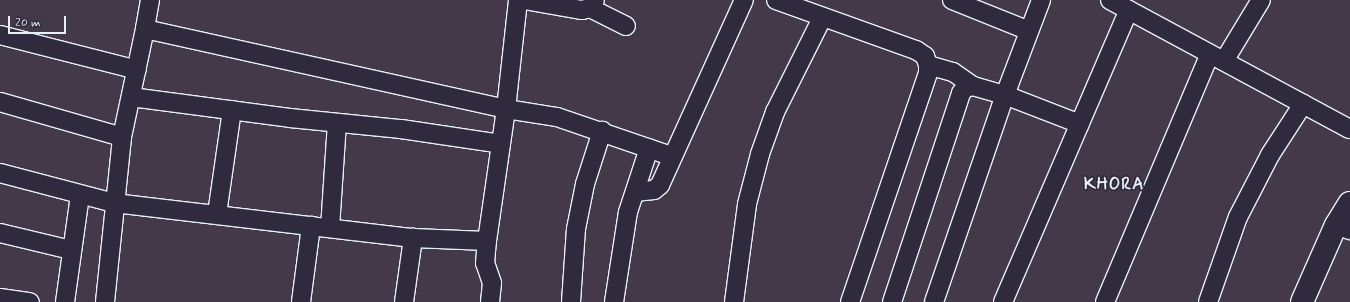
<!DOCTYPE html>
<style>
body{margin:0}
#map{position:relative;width:1350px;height:302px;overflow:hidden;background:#433948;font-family:Mynerve,sans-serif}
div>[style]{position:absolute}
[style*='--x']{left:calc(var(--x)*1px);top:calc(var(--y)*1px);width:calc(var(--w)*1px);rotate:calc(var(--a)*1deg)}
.roads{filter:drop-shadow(1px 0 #e8f1f8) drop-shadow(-1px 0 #e8f1f8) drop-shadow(0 1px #e8f1f8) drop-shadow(0 -1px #e8f1f8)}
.minor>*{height:18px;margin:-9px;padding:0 9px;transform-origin:9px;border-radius:9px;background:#2f2a3d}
.tertiary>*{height:22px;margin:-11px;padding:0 11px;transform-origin:11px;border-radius:11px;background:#2f2a3d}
span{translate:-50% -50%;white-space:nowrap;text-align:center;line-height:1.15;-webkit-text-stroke:3.5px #2f2a3d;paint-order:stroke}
.district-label{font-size:17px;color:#e8f1f8;font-weight:700;letter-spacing:1px}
.scale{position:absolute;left:8px;top:16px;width:58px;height:18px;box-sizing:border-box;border:2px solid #e8f1f8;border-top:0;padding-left:5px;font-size:12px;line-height:14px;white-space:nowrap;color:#e8f1f8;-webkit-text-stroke:3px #2f2a3d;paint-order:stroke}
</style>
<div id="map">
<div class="roads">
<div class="minor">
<div style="--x:150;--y:0;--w:29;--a:100"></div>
<div style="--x:145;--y:29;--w:370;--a:12.5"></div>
<div style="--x:506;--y:109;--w:52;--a:8.9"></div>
<div style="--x:557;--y:117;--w:120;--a:18.9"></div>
<div style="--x:524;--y:0;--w:59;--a:9.8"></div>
<div style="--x:582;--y:10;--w:8;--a:-14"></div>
<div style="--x:590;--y:8;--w:9;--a:-58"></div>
<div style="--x:776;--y:0;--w:149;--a:19.7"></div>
<div style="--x:916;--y:50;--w:11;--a:34"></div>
<div style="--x:925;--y:56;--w:9;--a:72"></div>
<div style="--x:928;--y:65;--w:8;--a:90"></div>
<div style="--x:928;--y:73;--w:242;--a:108.8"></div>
<div style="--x:952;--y:0;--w:83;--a:21.9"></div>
<div style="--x:1110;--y:0;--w:272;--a:28.3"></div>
<div style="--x:590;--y:8;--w:40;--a:26.6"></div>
<div style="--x:0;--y:35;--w:141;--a:14.3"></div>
<div style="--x:1224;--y:61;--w:71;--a:-58.8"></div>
<div style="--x:928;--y:65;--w:26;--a:16"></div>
<div style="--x:953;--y:72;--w:24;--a:35"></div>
<div style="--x:131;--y:97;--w:160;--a:7.5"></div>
<div style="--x:290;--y:118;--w:112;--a:5.7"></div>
<div style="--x:401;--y:129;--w:101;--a:8.5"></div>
<div style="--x:0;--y:102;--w:127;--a:16"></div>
<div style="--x:0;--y:173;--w:118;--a:14.7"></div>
<div style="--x:114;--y:203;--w:301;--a:6.7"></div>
<div style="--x:413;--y:238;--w:74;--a:2.3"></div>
<div style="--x:635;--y:192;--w:19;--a:-6"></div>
<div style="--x:654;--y:190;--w:8;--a:-40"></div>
<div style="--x:660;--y:185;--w:203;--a:-65.6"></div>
<div style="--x:217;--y:214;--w:105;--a:-81.8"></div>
<div style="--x:1336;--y:225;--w:15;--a:20"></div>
<div style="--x:330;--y:228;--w:105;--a:-86.2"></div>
<div style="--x:0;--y:233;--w:73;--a:13.5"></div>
<div style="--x:0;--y:298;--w:30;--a:8"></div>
<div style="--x:65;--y:302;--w:108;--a:-82"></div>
<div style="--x:105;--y:302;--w:166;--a:-84.1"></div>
<div style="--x:122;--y:137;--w:110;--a:-78"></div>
<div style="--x:301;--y:302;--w:77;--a:-82.5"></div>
<div style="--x:404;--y:302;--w:65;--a:-82"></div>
<div style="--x:490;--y:302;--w:19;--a:-84"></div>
<div style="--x:492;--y:283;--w:21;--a:-109"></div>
<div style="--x:485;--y:263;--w:22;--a:-85"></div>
<div style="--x:487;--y:241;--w:133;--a:-81.8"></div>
<div style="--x:506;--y:109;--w:110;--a:-83.7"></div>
<div style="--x:571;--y:302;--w:73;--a:-86.1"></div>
<div style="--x:576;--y:229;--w:46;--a:-78.7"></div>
<div style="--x:585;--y:184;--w:56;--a:-72.2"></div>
<div style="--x:614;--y:302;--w:91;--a:-81.2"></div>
<div style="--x:628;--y:212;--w:67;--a:-71.8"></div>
<div style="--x:734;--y:302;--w:99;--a:-82.4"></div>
<div style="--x:747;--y:204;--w:52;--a:-75.4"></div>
<div style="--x:760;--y:154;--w:45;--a:-70.3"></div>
<div style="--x:775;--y:112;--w:105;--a:-63.4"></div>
<div style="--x:892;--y:302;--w:220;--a:-71.7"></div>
<div style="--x:961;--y:93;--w:6;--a:-51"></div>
<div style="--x:965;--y:88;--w:8;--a:-14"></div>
<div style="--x:973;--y:86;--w:33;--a:16"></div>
<div style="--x:1005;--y:95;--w:80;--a:21.1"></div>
<div style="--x:934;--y:302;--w:219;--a:-71.1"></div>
<div style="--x:1005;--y:95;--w:102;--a:-69.2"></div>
<div style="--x:1003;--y:302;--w:318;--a:-66.7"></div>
<div style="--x:1105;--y:302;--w:269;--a:-67.1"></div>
<div style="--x:1208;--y:302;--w:90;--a:-70.6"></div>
<div style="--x:1238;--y:217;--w:70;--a:-62.7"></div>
<div style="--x:1270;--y:155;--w:61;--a:-57.1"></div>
</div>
<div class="tertiary">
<div style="--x:1302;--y:302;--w:84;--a:-66.2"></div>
<div style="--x:1336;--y:225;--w:26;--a:-58"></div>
</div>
</div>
<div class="district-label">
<span style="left:1114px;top:185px">KHORA</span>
</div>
<div class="scale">20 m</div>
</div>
